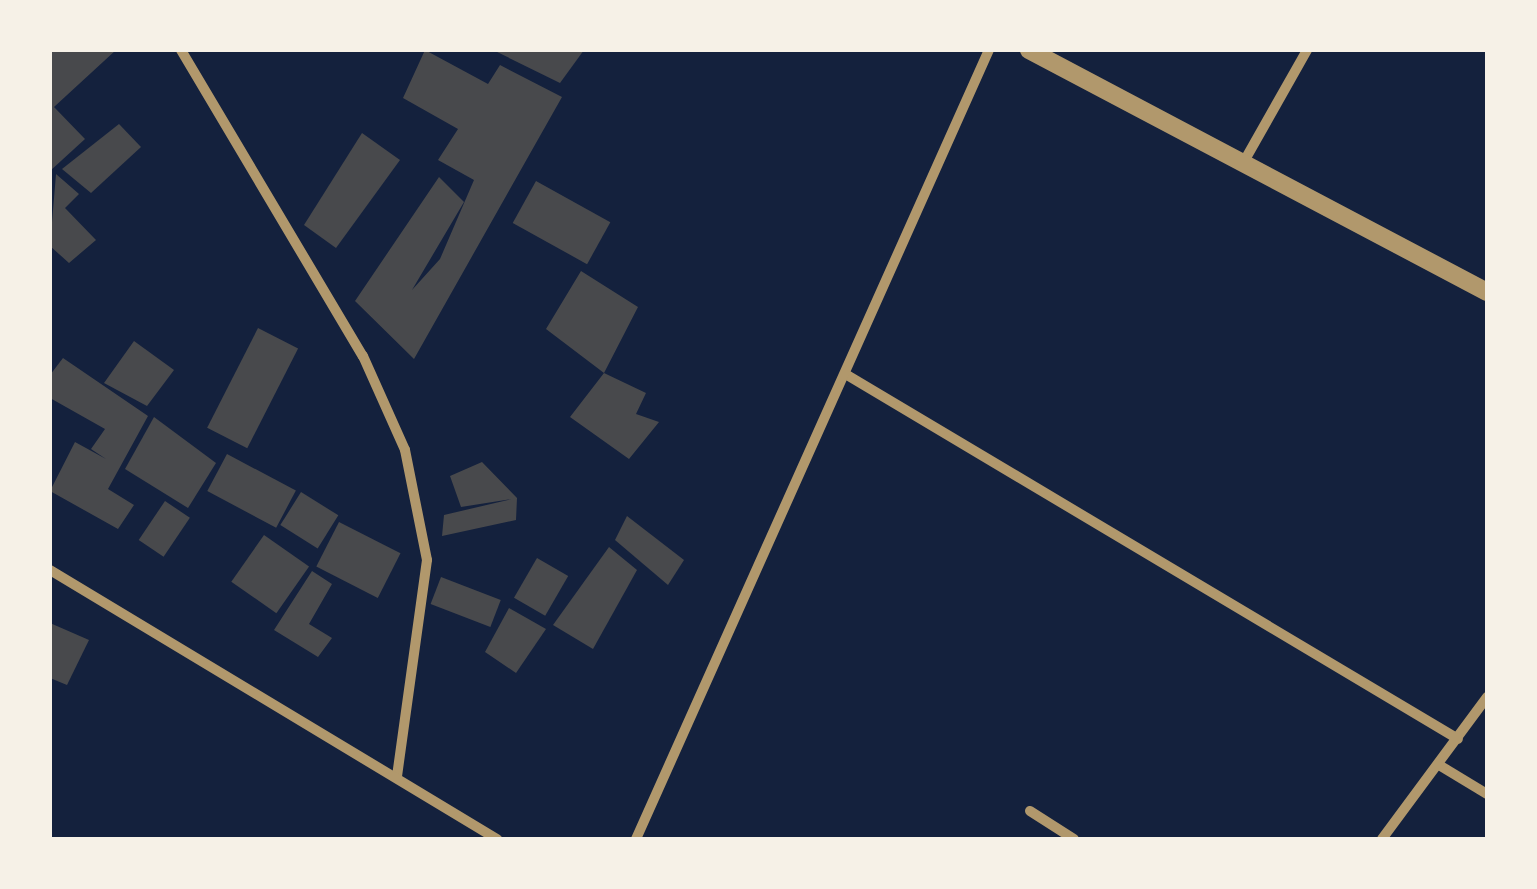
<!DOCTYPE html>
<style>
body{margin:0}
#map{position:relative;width:1537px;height:889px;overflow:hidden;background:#14213d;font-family:"Source Sans 3",sans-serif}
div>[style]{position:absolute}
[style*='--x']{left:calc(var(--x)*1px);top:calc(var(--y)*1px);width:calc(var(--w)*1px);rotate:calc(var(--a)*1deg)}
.building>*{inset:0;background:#48494c;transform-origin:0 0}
.minor>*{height:10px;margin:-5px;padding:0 5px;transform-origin:5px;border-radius:5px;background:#b1986c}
.tertiary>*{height:18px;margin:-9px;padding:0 9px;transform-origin:9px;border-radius:9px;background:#b1986c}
span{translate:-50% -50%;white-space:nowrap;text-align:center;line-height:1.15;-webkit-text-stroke:10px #f6f1e7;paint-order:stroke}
.frame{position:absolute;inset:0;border:52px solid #f6f1e7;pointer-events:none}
</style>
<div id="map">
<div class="building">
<div style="clip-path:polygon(50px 50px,116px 50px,54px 107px,85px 139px,50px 171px)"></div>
<div style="clip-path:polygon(425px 50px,488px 84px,500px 65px,562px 97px,414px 359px,355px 301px,439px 177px,464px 202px,412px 290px,440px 259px,474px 180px,438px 160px,458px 129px,403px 98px)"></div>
<div style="clip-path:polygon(493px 50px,584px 50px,560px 83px)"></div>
<div style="clip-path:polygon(119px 124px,141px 147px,91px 193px,62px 169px)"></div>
<div style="clip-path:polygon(362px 133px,400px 160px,336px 248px,304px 225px)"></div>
<div style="clip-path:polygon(56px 174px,79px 194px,65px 208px,96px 240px,69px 263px,50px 246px)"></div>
<div style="left:536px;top:181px;width:85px;height:48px;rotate:29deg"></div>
<div style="clip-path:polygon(581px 271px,638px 307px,604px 373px,646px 393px,636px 414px,659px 422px,629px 459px,570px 417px,604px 373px,546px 329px)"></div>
<div style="left:258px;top:328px;width:45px;height:112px;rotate:27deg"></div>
<div style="clip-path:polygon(134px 341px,174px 370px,147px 406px,104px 383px)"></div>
<div style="clip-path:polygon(63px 358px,148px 416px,108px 489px,134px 505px,118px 529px,50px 491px,75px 442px,106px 459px,91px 449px,105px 429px,50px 398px,50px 375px)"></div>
<div style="clip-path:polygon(154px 417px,216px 463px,188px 508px,125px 469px)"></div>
<div style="left:227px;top:454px;width:78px;height:42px;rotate:28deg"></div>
<div style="clip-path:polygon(482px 462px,517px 498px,516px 520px,442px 536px,444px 515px,512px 499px,461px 507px,450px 476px)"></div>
<div style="left:301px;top:492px;width:44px;height:39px;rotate:32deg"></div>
<div style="left:165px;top:501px;width:30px;height:47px;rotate:34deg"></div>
<div style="clip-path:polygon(627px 516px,684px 560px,668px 585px,615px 540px)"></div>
<div style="left:339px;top:522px;width:69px;height:50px;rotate:27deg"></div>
<div style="left:264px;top:535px;width:55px;height:57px;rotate:35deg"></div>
<div style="clip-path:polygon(609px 547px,637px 570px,593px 649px,553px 625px)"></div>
<div style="left:537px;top:558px;width:36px;height:46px;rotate:30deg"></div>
<div style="clip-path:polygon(312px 571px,332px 584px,309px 624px,332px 638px,318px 657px,274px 630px)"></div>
<div style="left:441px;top:577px;width:64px;height:29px;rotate:21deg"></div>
<div style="clip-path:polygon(509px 608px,546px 629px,516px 673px,485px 652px)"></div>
<div style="clip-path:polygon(50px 623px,89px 640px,67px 685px,50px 678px)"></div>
</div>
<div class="minor">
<div style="--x:181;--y:50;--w:356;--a:59.3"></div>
<div style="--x:363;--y:356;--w:103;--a:65.9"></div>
<div style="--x:405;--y:450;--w:112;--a:78.7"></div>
<div style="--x:427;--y:560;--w:217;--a:97.9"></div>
<div style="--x:1242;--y:165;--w:132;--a:-60.5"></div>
<div style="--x:847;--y:375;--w:711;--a:30.78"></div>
<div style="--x:50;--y:570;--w:522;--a:31.04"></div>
<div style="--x:1439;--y:765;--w:56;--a:31.1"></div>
<div style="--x:1030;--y:811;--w:52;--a:32.5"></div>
<div style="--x:636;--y:839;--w:864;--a:-65.9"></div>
<div style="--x:1382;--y:839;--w:177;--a:-53.5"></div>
</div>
<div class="tertiary">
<div style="--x:1029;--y:50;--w:518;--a:27.85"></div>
</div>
<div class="frame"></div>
</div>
